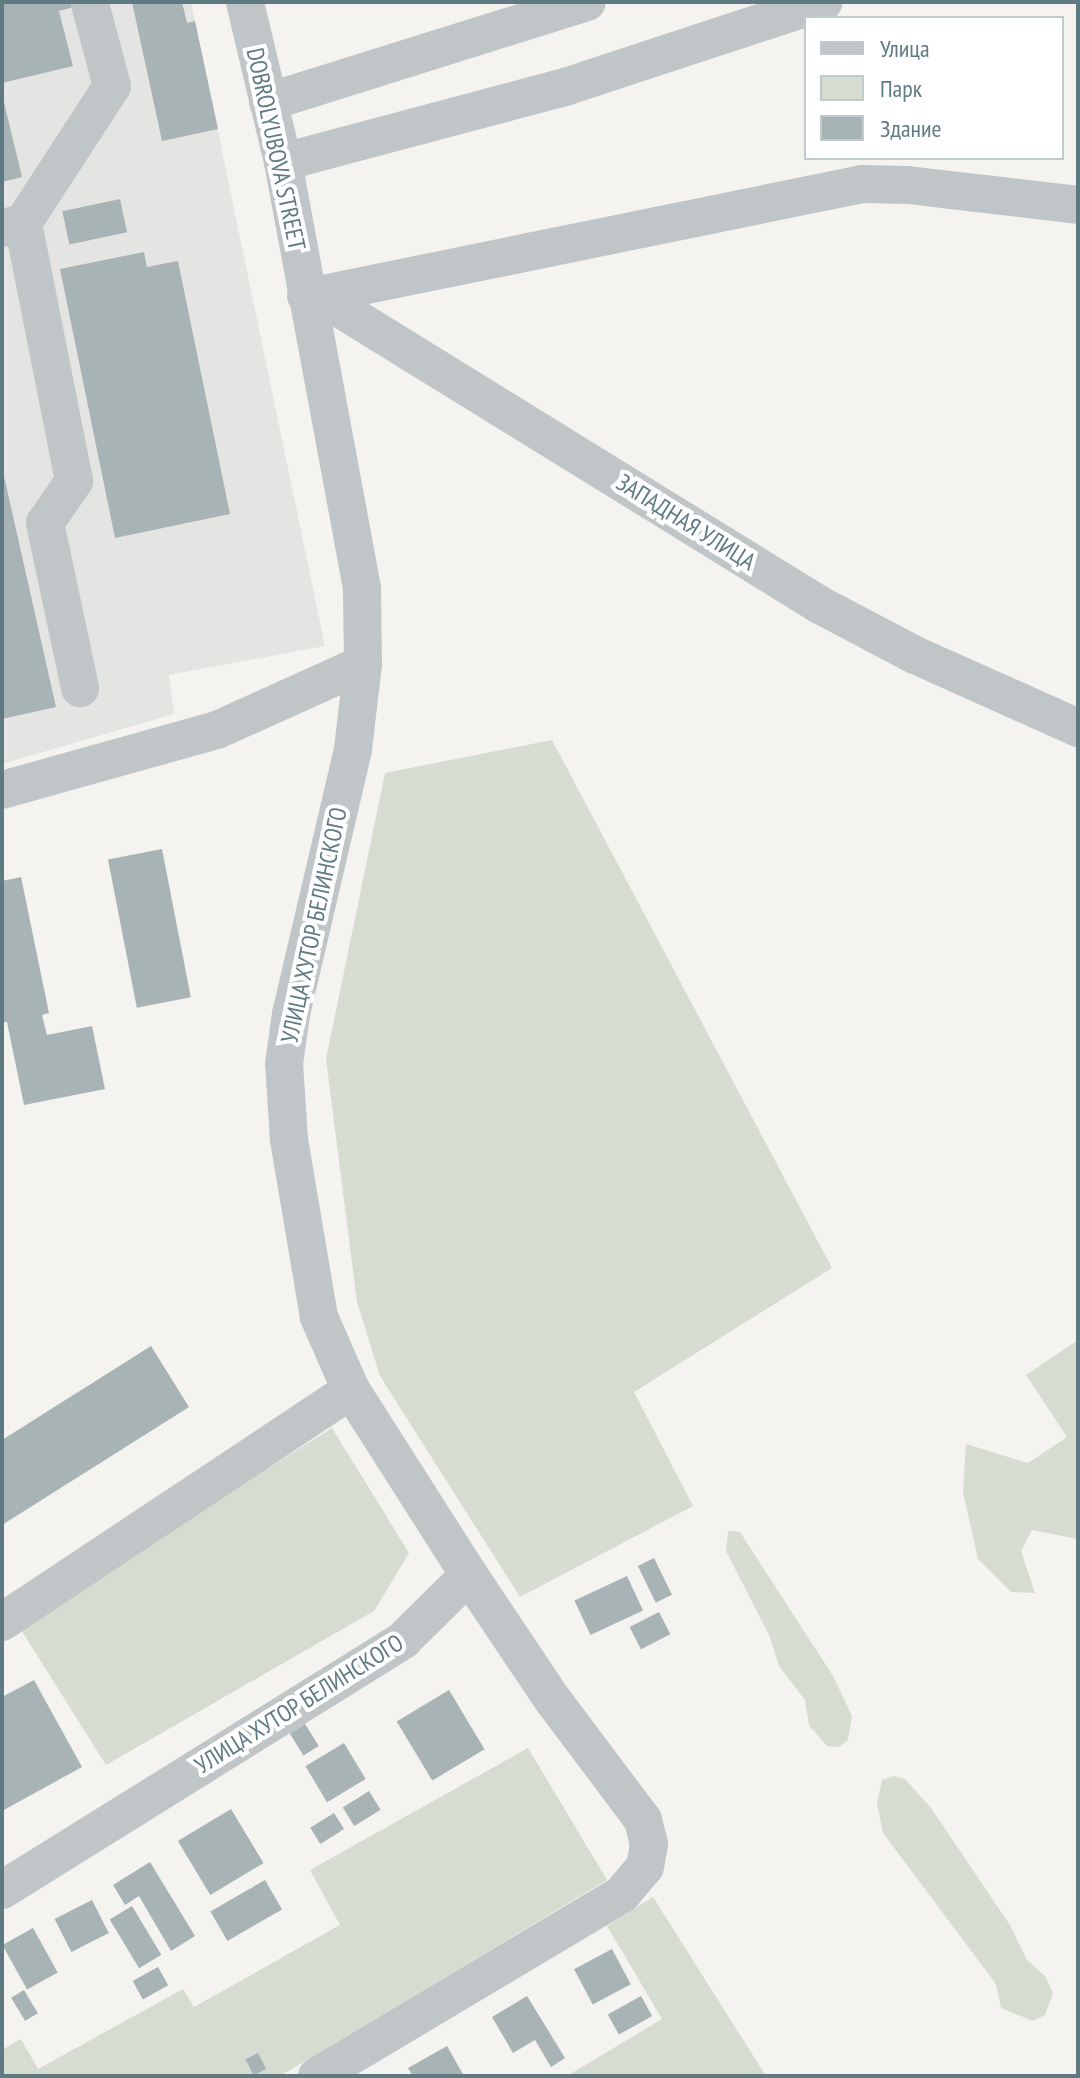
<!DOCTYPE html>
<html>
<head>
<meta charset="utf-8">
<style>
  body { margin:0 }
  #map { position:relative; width:1080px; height:2078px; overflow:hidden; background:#f4f3ef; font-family:"PT Sans Narrow",sans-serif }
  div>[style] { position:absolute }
  .built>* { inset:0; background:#e4e5e3 }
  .green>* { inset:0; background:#d6dcd0 }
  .building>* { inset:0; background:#a7b3b5; transform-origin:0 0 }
  .minor>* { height:38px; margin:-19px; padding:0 19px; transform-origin:19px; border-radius:19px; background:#c0c6c8 }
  span { translate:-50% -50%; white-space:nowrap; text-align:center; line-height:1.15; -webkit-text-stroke:8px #fff; paint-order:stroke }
  .street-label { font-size:24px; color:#607a83 }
  .frame { position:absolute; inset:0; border:4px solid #607a83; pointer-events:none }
  .legend { position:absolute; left:804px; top:16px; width:260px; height:144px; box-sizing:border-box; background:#fff; border:2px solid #bfcacd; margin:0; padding:10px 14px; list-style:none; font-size:24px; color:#607a83 }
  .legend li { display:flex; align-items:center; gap:16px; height:40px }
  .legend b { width:40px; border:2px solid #bfcacd }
</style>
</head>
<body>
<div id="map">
  <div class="built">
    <i style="clip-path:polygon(2px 2px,191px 2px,325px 646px,169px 675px,174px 714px,2px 764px)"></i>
  </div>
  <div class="green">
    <i style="clip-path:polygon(552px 740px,832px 1268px,634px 1392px,693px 1506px,520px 1597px,380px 1376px,357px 1302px,326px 1059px,385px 773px)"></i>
    <i style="clip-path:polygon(1078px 1340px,1078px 1539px,1032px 1530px,1021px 1551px,1035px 1593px,1011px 1592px,978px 1559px,963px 1492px,966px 1444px,1028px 1463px,1067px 1437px,1026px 1375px)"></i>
    <i style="clip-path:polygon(332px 1428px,409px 1553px,374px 1611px,106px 1765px,18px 1625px)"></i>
    <i style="clip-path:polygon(728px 1531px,740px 1532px,833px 1676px,852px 1716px,848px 1740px,839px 1747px,827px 1746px,809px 1725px,805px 1700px,779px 1666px,770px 1637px,726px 1551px)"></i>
    <i style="clip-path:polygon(528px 1748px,607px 1880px,280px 2076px,2px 2076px,2px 2050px,21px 2039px,38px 2069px,183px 1989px,194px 2007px,340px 1925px,310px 1870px)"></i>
    <i style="clip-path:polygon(894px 1776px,905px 1779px,931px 1808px,1010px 1925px,1027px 1960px,1045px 1976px,1053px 1993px,1045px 2015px,1033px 2021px,1001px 2008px,996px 1984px,883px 1833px,877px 1803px,882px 1780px)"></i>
    <i style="clip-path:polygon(653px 1897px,766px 2076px,567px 2076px,662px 2019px,607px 1926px)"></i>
  </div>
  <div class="building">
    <i style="clip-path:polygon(2px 2px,92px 2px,59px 11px,73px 66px,2px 83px)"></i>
    <i style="clip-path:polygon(132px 2px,182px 2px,187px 23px,195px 21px,218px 129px,162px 141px)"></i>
    <i style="clip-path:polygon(3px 98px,22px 177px,2px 182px,2px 99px)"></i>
    <i style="left:120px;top:199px;width:34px;height:59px;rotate:78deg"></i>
    <i style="clip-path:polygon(144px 252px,147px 267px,178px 261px,230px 514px,115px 538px,60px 269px)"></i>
    <i style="clip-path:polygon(2px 467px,56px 707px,2px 719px)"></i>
    <i style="left:162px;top:849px;width:151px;height:55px;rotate:79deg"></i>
    <i style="clip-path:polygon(21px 877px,49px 1013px,42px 1015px,47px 1035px,92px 1026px,105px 1089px,24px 1105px,7px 1022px,2px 1022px,2px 881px)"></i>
    <i style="clip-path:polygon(151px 1346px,189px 1407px,2px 1525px,2px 1440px)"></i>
    <i style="left:654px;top:1558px;width:41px;height:18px;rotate:64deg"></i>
    <i style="left:627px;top:1576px;width:38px;height:58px;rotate:65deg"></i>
    <i style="left:659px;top:1612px;width:25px;height:33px;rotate:63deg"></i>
    <i style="clip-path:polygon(34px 1680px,82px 1767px,2px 1811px,2px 1697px)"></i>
    <i style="left:449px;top:1690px;width:69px;height:61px;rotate:59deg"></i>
    <i style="left:305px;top:1724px;width:26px;height:18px;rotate:58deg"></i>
    <i style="left:344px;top:1743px;width:42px;height:45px;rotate:59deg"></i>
    <i style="left:369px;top:1791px;width:22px;height:31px;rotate:58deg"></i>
    <i style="left:231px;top:1809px;width:63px;height:62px;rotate:59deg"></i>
    <i style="left:334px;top:1813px;width:19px;height:28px;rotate:58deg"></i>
    <i style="clip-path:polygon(150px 1862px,195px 1936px,171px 1951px,139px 1896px,125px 1905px,113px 1885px)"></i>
    <i style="left:265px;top:1880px;width:34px;height:63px;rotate:60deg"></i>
    <i style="left:92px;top:1900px;width:37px;height:42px;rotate:63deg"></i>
    <i style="left:132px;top:1906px;width:57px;height:26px;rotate:59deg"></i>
    <i style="left:33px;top:1928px;width:51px;height:35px;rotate:61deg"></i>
    <i style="left:612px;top:1949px;width:40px;height:43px;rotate:62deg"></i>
    <i style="left:158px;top:1967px;width:21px;height:29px;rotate:61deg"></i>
    <i style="left:24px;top:1990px;width:27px;height:15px;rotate:59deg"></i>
    <i style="clip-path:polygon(527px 1996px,565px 2058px,551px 2067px,535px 2040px,513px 2053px,492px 2017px)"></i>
    <i style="left:641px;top:1996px;width:23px;height:38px;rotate:61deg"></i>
    <i style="clip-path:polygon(447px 2046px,464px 2076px,413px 2076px,408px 2068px)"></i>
    <i style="left:258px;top:2053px;width:18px;height:14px;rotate:63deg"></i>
  </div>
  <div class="minor">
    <i style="left:268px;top:102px;width:334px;rotate:-17.4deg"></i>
    <i style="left:283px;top:162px;width:295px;rotate:-14.9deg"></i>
    <i style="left:568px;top:86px;width:269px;rotate:-18.2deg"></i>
    <i style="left:23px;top:223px;width:263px;rotate:78.8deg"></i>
    <i style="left:74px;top:481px;width:51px;rotate:124.6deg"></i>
    <i style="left:45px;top:523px;width:169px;rotate:78deg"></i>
    <i style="left:2px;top:228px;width:22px;rotate:-13deg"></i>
    <i style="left:23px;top:223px;width:163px;rotate:-57deg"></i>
    <i style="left:112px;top:86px;width:85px;rotate:-105deg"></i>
    <i style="left:318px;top:295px;width:555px;rotate:-11.53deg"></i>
    <i style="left:862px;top:184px;width:46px;rotate:1.2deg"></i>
    <i style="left:908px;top:185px;width:171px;rotate:6.7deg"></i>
    <i style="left:306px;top:296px;width:12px;rotate:-5deg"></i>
    <i style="left:318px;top:295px;width:590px;rotate:31.7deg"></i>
    <i style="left:820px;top:605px;width:107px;rotate:27.8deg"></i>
    <i style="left:915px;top:655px;width:179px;rotate:24.1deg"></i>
    <i style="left:2px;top:790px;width:223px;rotate:-15.6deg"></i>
    <i style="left:217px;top:730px;width:160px;rotate:-24.3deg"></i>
    <i style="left:2px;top:1622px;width:419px;rotate:-33.6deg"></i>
    <i style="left:2px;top:1890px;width:473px;rotate:-31.9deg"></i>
    <i style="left:403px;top:1640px;width:93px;rotate:-44.6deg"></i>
    <i style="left:469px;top:1575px;width:219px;rotate:-122.5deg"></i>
    <i style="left:351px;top:1390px;width:80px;rotate:-113.7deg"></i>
    <i style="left:319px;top:1317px;width:181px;rotate:-99.6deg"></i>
    <i style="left:289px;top:1139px;width:75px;rotate:-93.8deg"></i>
    <i style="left:284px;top:1064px;width:50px;rotate:-82deg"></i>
    <i style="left:291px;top:1014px;width:272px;rotate:-76.8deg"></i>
    <i style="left:353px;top:749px;width:86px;rotate:-83.3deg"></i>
    <i style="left:363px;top:664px;width:76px;rotate:-90.8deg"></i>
    <i style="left:362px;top:588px;width:433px;rotate:-100.5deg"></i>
    <i style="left:283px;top:162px;width:164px;rotate:-103.4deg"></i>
    <i style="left:317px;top:2076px;width:355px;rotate:-30.8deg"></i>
    <i style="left:622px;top:1894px;width:35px;rotate:-50deg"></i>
    <i style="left:645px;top:1867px;width:23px;rotate:-80deg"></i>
    <i style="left:649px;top:1844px;width:25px;rotate:-104deg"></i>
    <i style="left:643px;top:1820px;width:151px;rotate:-126.9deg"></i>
    <i style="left:552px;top:1699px;width:149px;rotate:-123.8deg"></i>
  </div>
  <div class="street-label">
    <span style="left:276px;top:149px;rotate:78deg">DOBROLYUBOVA STREET</span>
    <span style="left:686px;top:522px;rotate:32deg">ЗАПАДНАЯ УЛИЦА</span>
    <span style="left:314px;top:925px;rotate:-78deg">УЛИЦА ХУТОР БЕЛИНСКОГО</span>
    <span style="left:299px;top:1704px;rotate:-32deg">УЛИЦА ХУТОР БЕЛИНСКОГО</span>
  </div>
  <div class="frame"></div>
  <ul class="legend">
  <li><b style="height:10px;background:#c0c6c8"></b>Улица</li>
  <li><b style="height:22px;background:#d6dcd0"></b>Парк</li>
  <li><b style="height:22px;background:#a7b3b5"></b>Здание</li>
  </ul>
</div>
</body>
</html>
